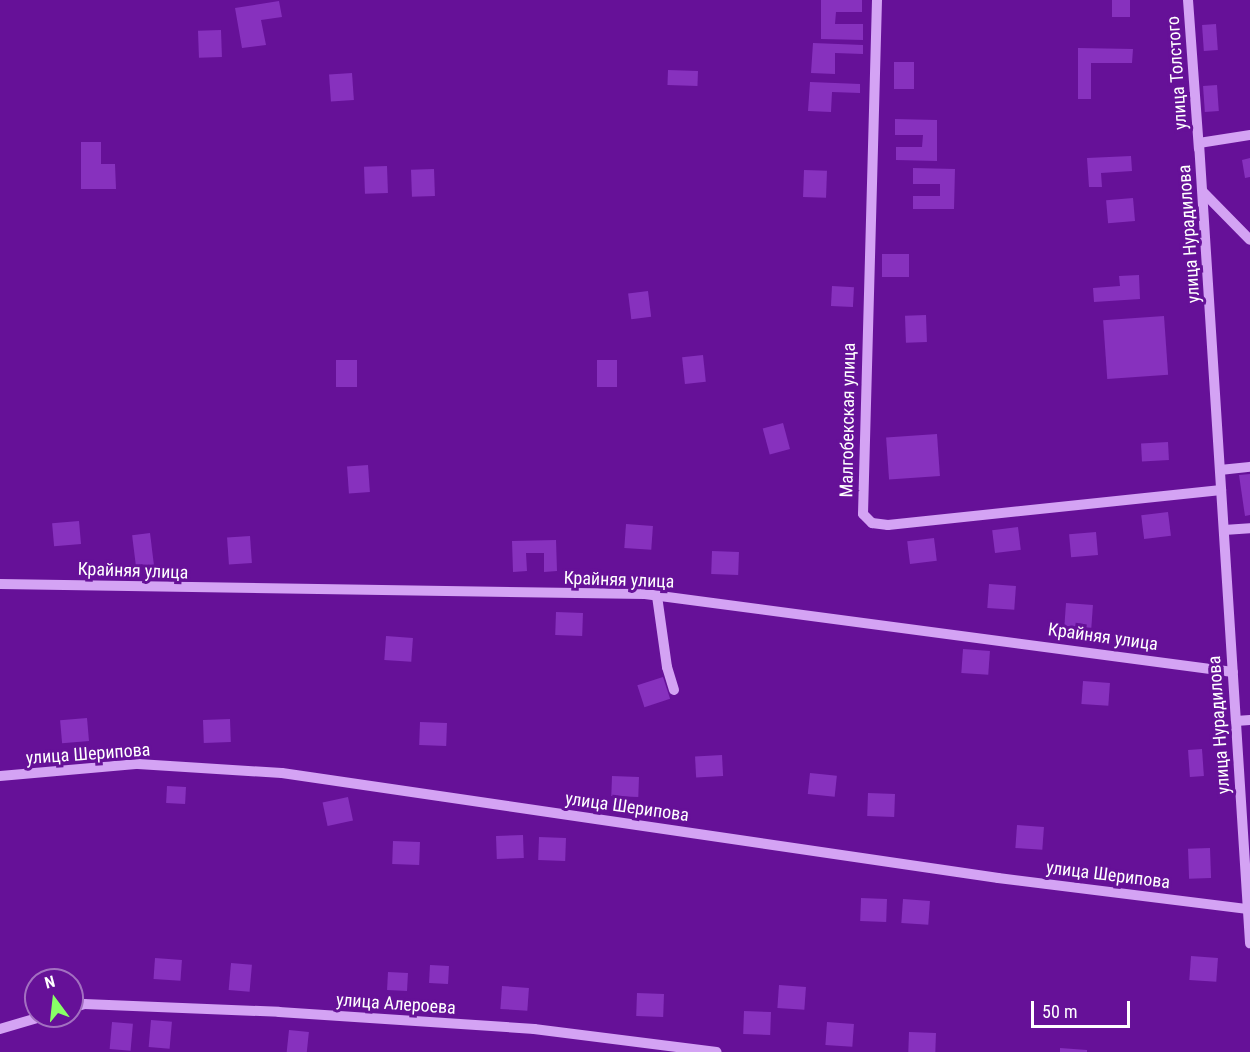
<!DOCTYPE html>
<html>
<head>
<meta charset="utf-8">
<style>
  body { margin:0 }
  #map { position:relative; width:1250px; height:1052px; overflow:hidden; background:#661198; font-family:"Roboto Condensed",sans-serif }
  div>[style] { position:absolute }
  .building>* { inset:0; background:#8731be; transform-origin:0 0 }
  .minor>* { height:10px; margin:-5px; padding:0 5px; transform-origin:5px; border-radius:5px; background:#d4a3f4 }
  span { translate:-50% -50%; white-space:nowrap; text-align:center; line-height:1.15; -webkit-text-stroke:6px #661198; paint-order:stroke }
  .street-label { font-size:18px; color:#fff }
  .north { position:absolute; left:24px; top:968px; width:60px; height:60px; box-sizing:border-box; background:#661198; border:2px solid #a370c1; border-radius:50%; rotate:345deg; font-size:16px; font-weight:700; line-height:24px; text-align:center; color:#fff }
  .north::after { content:''; display:block; margin:auto; width:21px; height:27px; background:#8f6; clip-path:polygon(50% 0,100% 100%,50% 72%,0 100%) }
  .scale { position:absolute; left:1031px; top:1001px; width:99px; height:27px; box-sizing:border-box; border:3px solid #fff; border-top:0; padding-left:8px; font-size:18px; line-height:21px; white-space:nowrap; color:#fff; -webkit-text-stroke:4px #661198; paint-order:stroke }
</style>
</head>
<body>
<div id="map">
  <div class="building">
    <i style="clip-path:polygon(821px 0,862px 0,862px 12px,836px 12px,835px 24px,863px 24px,863px 40px,821px 39px)"></i>
    <i style="left:1112px;top:0;width:18px;height:17px"></i>
    <i style="clip-path:polygon(279px 1px,282px 17px,261px 20px,266px 45px,242px 48px,235px 8px)"></i>
    <i style="left:1216px;top:24px;width:26px;height:14px;rotate:86deg"></i>
    <i style="left:221px;top:30px;width:27px;height:23px;rotate:88deg"></i>
    <i style="clip-path:polygon(813px 43px,863px 45px,863px 54px,835px 53px,835px 74px,811px 73px)"></i>
    <i style="clip-path:polygon(1078px 48px,1133px 49px,1132px 63px,1091px 63px,1091px 99px,1078px 99px)"></i>
    <i style="left:894px;top:62px;width:20px;height:27px"></i>
    <i style="left:668px;top:70px;width:30px;height:15px;rotate:2deg"></i>
    <i style="left:352px;top:73px;width:27px;height:23px;rotate:86deg"></i>
    <i style="clip-path:polygon(810px 82px,860px 84px,860px 93px,832px 92px,831px 112px,808px 111px)"></i>
    <i style="left:1217px;top:85px;width:26px;height:14px;rotate:86deg"></i>
    <i style="clip-path:polygon(895px 119px,937px 120px,937px 161px,896px 160px,896px 147px,922px 147px,923px 135px,895px 135px)"></i>
    <i style="clip-path:polygon(81px 142px,101px 142px,101px 164px,115px 164px,116px 189px,81px 189px)"></i>
    <i style="clip-path:polygon(1131px 156px,1132px 171px,1101px 173px,1102px 187px,1089px 187px,1087px 158px)"></i>
    <i style="clip-path:polygon(1250px 158px,1250px 177px,1245px 178px,1242px 160px)"></i>
    <i style="left:387px;top:166px;width:27px;height:23px;rotate:88deg"></i>
    <i style="clip-path:polygon(913px 168px,955px 169px,954px 209px,913px 209px,913px 196px,940px 196px,940px 184px,913px 184px)"></i>
    <i style="left:434px;top:169px;width:27px;height:23px;rotate:88deg"></i>
    <i style="left:804px;top:170px;width:23px;height:27px;rotate:2deg"></i>
    <i style="left:1133px;top:198px;width:23px;height:27px;rotate:85deg"></i>
    <i style="left:909px;top:254px;width:23px;height:27px;rotate:90deg"></i>
    <i style="clip-path:polygon(1139px 275px,1140px 299px,1094px 302px,1093px 288px,1120px 286px,1119px 276px)"></i>
    <i style="left:832px;top:286px;width:22px;height:20px;rotate:3deg"></i>
    <i style="left:648px;top:291px;width:26px;height:20px;rotate:83deg"></i>
    <i style="left:926px;top:315px;width:27px;height:21px;rotate:88deg"></i>
    <i style="left:1164px;top:316px;width:59px;height:61px;rotate:86deg"></i>
    <i style="left:703px;top:355px;width:27px;height:21px;rotate:84deg"></i>
    <i style="left:336px;top:360px;width:21px;height:27px"></i>
    <i style="left:597px;top:360px;width:20px;height:27px"></i>
    <i style="left:783px;top:423px;width:27px;height:21px;rotate:75deg"></i>
    <i style="left:937px;top:434px;width:42px;height:51px;rotate:86deg"></i>
    <i style="left:1168px;top:442px;width:18px;height:27px;rotate:87deg"></i>
    <i style="left:368px;top:465px;width:27px;height:21px;rotate:86deg"></i>
    <i style="clip-path:polygon(1250px 474px,1250px 515px,1245px 516px,1239px 475px)"></i>
    <i style="left:1168px;top:512px;width:24px;height:27px;rotate:83deg"></i>
    <i style="left:79px;top:521px;width:23px;height:27px;rotate:85deg"></i>
    <i style="left:626px;top:524px;width:27px;height:24px;rotate:4deg"></i>
    <i style="left:1018px;top:527px;width:23px;height:26px;rotate:83deg"></i>
    <i style="left:1096px;top:532px;width:23px;height:27px;rotate:85deg"></i>
    <i style="left:150px;top:533px;width:32px;height:18px;rotate:83deg"></i>
    <i style="left:250px;top:536px;width:27px;height:23px;rotate:86deg"></i>
    <i style="left:934px;top:538px;width:23px;height:27px;rotate:83deg"></i>
    <i style="clip-path:polygon(556px 540px,557px 571px,544px 572px,544px 553px,526px 553px,527px 571px,513px 572px,512px 541px)"></i>
    <i style="left:712px;top:551px;width:27px;height:23px;rotate:2deg"></i>
    <i style="left:989px;top:584px;width:27px;height:24px;rotate:4deg"></i>
    <i style="left:1066px;top:603px;width:27px;height:23px;rotate:4deg"></i>
    <i style="left:556px;top:612px;width:27px;height:23px;rotate:2deg"></i>
    <i style="left:386px;top:636px;width:27px;height:24px;rotate:4deg"></i>
    <i style="left:963px;top:649px;width:27px;height:24px;rotate:4deg"></i>
    <i style="left:663px;top:677px;width:23px;height:27px;rotate:72deg"></i>
    <i style="left:1083px;top:681px;width:27px;height:23px;rotate:4deg"></i>
    <i style="left:87px;top:718px;width:23px;height:27px;rotate:85deg"></i>
    <i style="left:230px;top:719px;width:23px;height:27px;rotate:88deg"></i>
    <i style="left:420px;top:722px;width:27px;height:23px;rotate:2deg"></i>
    <i style="left:1202px;top:749px;width:27px;height:14px;rotate:86deg"></i>
    <i style="left:722px;top:755px;width:21px;height:27px;rotate:87deg"></i>
    <i style="left:810px;top:773px;width:27px;height:21px;rotate:6deg"></i>
    <i style="left:612px;top:776px;width:27px;height:20px;rotate:2deg"></i>
    <i style="left:167px;top:786px;width:19px;height:17px;rotate:3deg"></i>
    <i style="left:868px;top:793px;width:27px;height:23px;rotate:2deg"></i>
    <i style="left:348px;top:797px;width:24px;height:26px;rotate:78deg"></i>
    <i style="left:1017px;top:825px;width:27px;height:23px;rotate:4deg"></i>
    <i style="left:523px;top:835px;width:23px;height:27px;rotate:88deg"></i>
    <i style="left:539px;top:837px;width:27px;height:23px;rotate:2deg"></i>
    <i style="left:393px;top:841px;width:27px;height:23px;rotate:2deg"></i>
    <i style="left:1210px;top:848px;width:30px;height:22px;rotate:88deg"></i>
    <i style="left:861px;top:898px;width:26px;height:23px;rotate:2deg"></i>
    <i style="left:903px;top:899px;width:27px;height:24px;rotate:4deg"></i>
    <i style="left:1191px;top:956px;width:27px;height:24px;rotate:4deg"></i>
    <i style="left:155px;top:958px;width:27px;height:21px;rotate:4deg"></i>
    <i style="left:231px;top:963px;width:21px;height:27px;rotate:5deg"></i>
    <i style="left:430px;top:965px;width:19px;height:18px;rotate:3deg"></i>
    <i style="left:388px;top:972px;width:20px;height:18px;rotate:3deg"></i>
    <i style="left:779px;top:985px;width:27px;height:23px;rotate:4deg"></i>
    <i style="left:502px;top:986px;width:27px;height:23px;rotate:4deg"></i>
    <i style="left:637px;top:993px;width:27px;height:23px;rotate:2deg"></i>
    <i style="left:744px;top:1011px;width:27px;height:23px;rotate:2deg"></i>
    <i style="left:151px;top:1020px;width:21px;height:27px;rotate:5deg"></i>
    <i style="left:112px;top:1022px;width:21px;height:27px;rotate:5deg"></i>
    <i style="left:827px;top:1022px;width:27px;height:23px;rotate:4deg"></i>
    <i style="left:289px;top:1030px;width:20px;height:22px;rotate:6deg"></i>
    <i style="left:909px;top:1032px;width:27px;height:20px;rotate:2deg"></i>
    <i style="clip-path:polygon(1060px 1048px,1087px 1050px,1087px 1052px,1060px 1052px)"></i>
  </div>
  <div class="minor">
    <i style="left:877px;top:0;width:514px;rotate:91.56deg"></i>
    <i style="left:863px;top:514px;width:13px;rotate:45deg"></i>
    <i style="left:872px;top:523px;width:16px;rotate:7deg"></i>
    <i style="left:888px;top:525px;width:335px;rotate:-6deg"></i>
    <i style="left:1188px;top:0;width:149px;rotate:85.8deg"></i>
    <i style="left:1199px;top:143px;width:802px;rotate:86.35deg"></i>
    <i style="left:1199px;top:143px;width:52px;rotate:-8.9deg"></i>
    <i style="left:1203px;top:192px;width:67px;rotate:45.6deg"></i>
    <i style="left:1220px;top:470px;width:30px;rotate:-6deg"></i>
    <i style="left:1224px;top:530px;width:26px;rotate:-4deg"></i>
    <i style="left:0;top:584px;width:645px;rotate:0.89deg"></i>
    <i style="left:645px;top:594px;width:593px;rotate:7.56deg"></i>
    <i style="left:657px;top:596px;width:72px;rotate:82deg"></i>
    <i style="left:667px;top:667px;width:24px;rotate:73deg"></i>
    <i style="left:1236px;top:721px;width:14px;rotate:-4deg"></i>
    <i style="left:0;top:776px;width:139px;rotate:-5deg"></i>
    <i style="left:138px;top:764px;width:144px;rotate:3.6deg"></i>
    <i style="left:282px;top:773px;width:724px;rotate:8.34deg"></i>
    <i style="left:998px;top:878px;width:252px;rotate:7.1deg"></i>
    <i style="left:72px;top:1008px;width:13px;rotate:-18deg"></i>
    <i style="left:84px;top:1004px;width:195px;rotate:2.3deg"></i>
    <i style="left:279px;top:1012px;width:256px;rotate:3.8deg"></i>
    <i style="left:534px;top:1029px;width:184px;rotate:7.2deg"></i>
    <i style="left:0;top:1029px;width:46px;rotate:-16.5deg"></i>
  </div>
  <div class="street-label">
    <span style="left:1177px;top:73px;rotate:-94deg">улица Толстого</span>
    <span style="left:1189px;top:234px;rotate:-94deg">улица Нурадилова</span>
    <span style="left:848px;top:420px;rotate:-89deg">Малгобекская улица</span>
    <span style="left:133px;top:571px;rotate:2deg">Крайняя улица</span>
    <span style="left:619px;top:580px;rotate:2deg">Крайняя улица</span>
    <span style="left:1103px;top:637px;rotate:8deg">Крайняя улица</span>
    <span style="left:1219px;top:725px;rotate:-94deg">улица Нурадилова</span>
    <span style="left:88px;top:754px;rotate:-4deg">улица Шерипова</span>
    <span style="left:627px;top:807px;rotate:8deg">улица Шерипова</span>
    <span style="left:1108px;top:875px;rotate:7deg">улица Шерипова</span>
    <span style="left:396px;top:1004px;rotate:4deg">улица Алероева</span>
  </div>
  <div class="north">N</div>
  <div class="scale">50 m</div>
</div>
</body>
</html>
